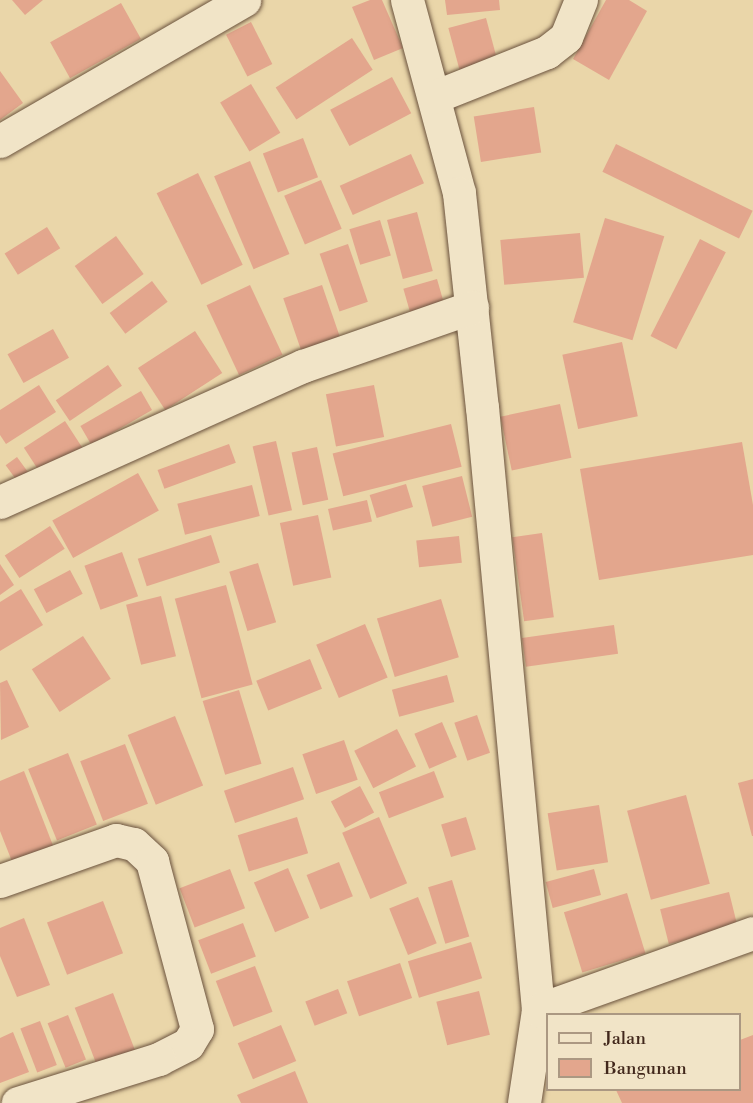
<!DOCTYPE html>
<html>
<head>
<meta charset="utf-8">
<style>
  body { margin:0 }
  #map { position:relative; width:753px; height:1103px; overflow:hidden; background:#ead6a9; font-family:"Libre Bodoni",serif }
  div>[style] { position:absolute }
  .building>* { inset:0; background:#e3a68d; transform-origin:0 0 }
  .roads { filter:drop-shadow(0 0 2px #6b533e) drop-shadow(0 0 2px #6b533e) }
  .street>* { height:33px; margin:-16.5px; padding:0 16.5px; transform-origin:16.5px; border-radius:16.5px; background:#f1e4c7 }
  span { translate:-50% -50%; white-space:nowrap; text-align:center; line-height:1.15; -webkit-text-stroke:4.5px #f1e4c7; paint-order:stroke }
  .legend { position:absolute; left:546px; top:1013px; width:195px; height:78px; box-sizing:border-box; background:#f1e4c7; border:2px solid #ab9882; margin:0; padding:8px 10px; list-style:none; font-size:18px; color:#41271b }
  .legend li { display:flex; align-items:center; gap:12px; height:30px }
  .legend b { width:30px; border:2px solid #ab9882 }
</style>
</head>
<body>
<div id="map">
  <div class="building">
    <i style="clip-path:polygon(12px 0,43px 0,25px 15px)"></i>
    <i style="clip-path:polygon(370px 0,382px 0,403px 48px,374px 60px,352px 7px)"></i>
    <i style="clip-path:polygon(445px 0,499px 0,500px 10px,447px 15px)"></i>
    <i style="clip-path:polygon(606px 0,629px 0,647px 11px,609px 80px,573px 59px)"></i>
    <i style="left:121px;top:3px;width:41px;height:81px;rotate:61deg"></i>
    <i style="left:486px;top:18px;width:51px;height:39px;rotate:75deg"></i>
    <i style="left:251px;top:22px;width:47px;height:28px;rotate:63deg"></i>
    <i style="left:352px;top:38px;width:38px;height:91px;rotate:57deg"></i>
    <i style="clip-path:polygon(0 71px,23px 103px,0 120px)"></i>
    <i style="left:392px;top:77px;width:41px;height:70px;rotate:62deg"></i>
    <i style="left:251px;top:84px;width:57px;height:36px;rotate:59deg"></i>
    <i style="left:534px;top:107px;width:46px;height:61px;rotate:81deg"></i>
    <i style="left:303px;top:138px;width:42px;height:43px;rotate:69deg"></i>
    <i style="left:616px;top:144px;width:152px;height:31px;rotate:26deg"></i>
    <i style="left:411px;top:154px;width:32px;height:78px;rotate:66deg"></i>
    <i style="left:250px;top:161px;width:101px;height:39px;rotate:67deg"></i>
    <i style="left:198px;top:173px;width:102px;height:46px;rotate:64deg"></i>
    <i style="left:321px;top:180px;width:53px;height:40px;rotate:67deg"></i>
    <i style="left:417px;top:212px;width:61px;height:31px;rotate:75deg"></i>
    <i style="left:605px;top:218px;width:62px;height:109px;rotate:17deg"></i>
    <i style="left:380px;top:220px;width:37px;height:32px;rotate:73deg"></i>
    <i style="left:47px;top:227px;width:25px;height:50px;rotate:58deg"></i>
    <i style="left:580px;top:233px;width:45px;height:80px;rotate:85deg"></i>
    <i style="left:116px;top:236px;width:47px;height:51px;rotate:54deg"></i>
    <i style="left:700px;top:239px;width:29px;height:109px;rotate:27deg"></i>
    <i style="left:348px;top:244px;width:61px;height:30px;rotate:71deg"></i>
    <i style="left:437px;top:279px;width:32px;height:35px;rotate:74deg"></i>
    <i style="left:152px;top:281px;width:26px;height:53px;rotate:53deg"></i>
    <i style="left:250px;top:285px;width:77px;height:48px;rotate:65deg"></i>
    <i style="left:322px;top:285px;width:62px;height:41px;rotate:71deg"></i>
    <i style="left:53px;top:329px;width:33px;height:52px;rotate:61deg"></i>
    <i style="left:195px;top:331px;width:50px;height:68px;rotate:57deg"></i>
    <i style="left:622px;top:342px;width:76px;height:61px;rotate:78deg"></i>
    <i style="left:108px;top:365px;width:25px;height:63px;rotate:56deg"></i>
    <i style="clip-path:polygon(39px 385px,56px 412px,6px 444px,0 435px,0 410px)"></i>
    <i style="left:374px;top:385px;width:53px;height:49px;rotate:79deg"></i>
    <i style="left:141px;top:391px;width:22px;height:70px;rotate:60deg"></i>
    <i style="left:560px;top:404px;width:55px;height:61px;rotate:78deg"></i>
    <i style="left:65px;top:421px;width:37px;height:49px;rotate:57deg"></i>
    <i style="left:451px;top:424px;width:44px;height:122px;rotate:76deg"></i>
    <i style="left:276px;top:441px;width:71px;height:24px;rotate:77deg"></i>
    <i style="clip-path:polygon(742px 442px,753px 505px,753px 555px,599px 580px,580px 469px)"></i>
    <i style="left:229px;top:444px;width:20px;height:76px;rotate:70deg"></i>
    <i style="left:317px;top:447px;width:54px;height:26px;rotate:78deg"></i>
    <i style="left:17px;top:457px;width:27px;height:14px;rotate:54deg"></i>
    <i style="left:138px;top:473px;width:43px;height:98px;rotate:61deg"></i>
    <i style="left:462px;top:476px;width:42px;height:41px;rotate:76deg"></i>
    <i style="left:406px;top:484px;width:24px;height:38px;rotate:73deg"></i>
    <i style="left:252px;top:485px;width:32px;height:77px;rotate:76deg"></i>
    <i style="left:367px;top:500px;width:22px;height:40px;rotate:77deg"></i>
    <i style="left:318px;top:515px;width:64px;height:39px;rotate:78deg"></i>
    <i style="left:50px;top:526px;width:27px;height:54px;rotate:57deg"></i>
    <i style="left:542px;top:533px;width:85px;height:30px;rotate:82deg"></i>
    <i style="left:211px;top:535px;width:29px;height:77px;rotate:72deg"></i>
    <i style="left:459px;top:536px;width:27px;height:43px;rotate:84deg"></i>
    <i style="left:122px;top:552px;width:47px;height:40px;rotate:70deg"></i>
    <i style="left:258px;top:563px;width:62px;height:30px;rotate:73deg"></i>
    <i style="clip-path:polygon(0 564px,14px 585px,0 595px)"></i>
    <i style="left:70px;top:570px;width:27px;height:41px;rotate:62deg"></i>
    <i style="left:226px;top:585px;width:103px;height:53px;rotate:75deg"></i>
    <i style="clip-path:polygon(21px 589px,43px 625px,0 651px,0 602px)"></i>
    <i style="left:161px;top:596px;width:62px;height:36px;rotate:76deg"></i>
    <i style="left:441px;top:599px;width:61px;height:67px;rotate:73deg"></i>
    <i style="left:365px;top:624px;width:58px;height:53px;rotate:67deg"></i>
    <i style="left:614px;top:625px;width:29px;height:93px;rotate:82deg"></i>
    <i style="left:83px;top:636px;width:51px;height:61px;rotate:57deg"></i>
    <i style="left:310px;top:659px;width:32px;height:58px;rotate:68deg"></i>
    <i style="left:447px;top:675px;width:28px;height:57px;rotate:75deg"></i>
    <i style="clip-path:polygon(7px 680px,29px 727px,1px 740px,0 683px)"></i>
    <i style="left:239px;top:690px;width:77px;height:38px;rotate:73deg"></i>
    <i style="left:477px;top:715px;width:40px;height:24px;rotate:71deg"></i>
    <i style="left:175px;top:716px;width:75px;height:51px;rotate:68deg"></i>
    <i style="left:442px;top:722px;width:38px;height:30px;rotate:67deg"></i>
    <i style="left:397px;top:729px;width:42px;height:48px;rotate:63deg"></i>
    <i style="left:344px;top:740px;width:42px;height:44px;rotate:71deg"></i>
    <i style="left:125px;top:744px;width:64px;height:48px;rotate:69deg"></i>
    <i style="left:68px;top:753px;width:77px;height:43px;rotate:68deg"></i>
    <i style="left:293px;top:767px;width:34px;height:73px;rotate:71deg"></i>
    <i style="clip-path:polygon(24px 771px,54px 848px,13px 864px,0 831px,0 781px)"></i>
    <i style="left:434px;top:771px;width:28px;height:59px;rotate:69deg"></i>
    <i style="clip-path:polygon(753px 779px,753px 836px,752px 836px,738px 783px)"></i>
    <i style="left:360px;top:786px;width:30px;height:33px;rotate:62deg"></i>
    <i style="left:686px;top:795px;width:92px;height:61px;rotate:75deg"></i>
    <i style="left:599px;top:805px;width:58px;height:52px;rotate:81deg"></i>
    <i style="left:297px;top:817px;width:38px;height:62px;rotate:73deg"></i>
    <i style="left:379px;top:817px;width:72px;height:40px;rotate:67deg"></i>
    <i style="left:466px;top:817px;width:34px;height:26px;rotate:73deg"></i>
    <i style="left:339px;top:862px;width:37px;height:35px;rotate:68deg"></i>
    <i style="left:288px;top:868px;width:54px;height:37px;rotate:67deg"></i>
    <i style="left:230px;top:869px;width:42px;height:54px;rotate:69deg"></i>
    <i style="left:594px;top:869px;width:27px;height:50px;rotate:75deg"></i>
    <i style="left:452px;top:880px;width:59px;height:25px;rotate:73deg"></i>
    <i style="left:729px;top:892px;width:36px;height:71px;rotate:76deg"></i>
    <i style="left:627px;top:893px;width:63px;height:66px;rotate:73deg"></i>
    <i style="left:418px;top:897px;width:50px;height:31px;rotate:68deg"></i>
    <i style="left:103px;top:901px;width:56px;height:60px;rotate:69deg"></i>
    <i style="clip-path:polygon(24px 918px,50px 985px,17px 997px,0 956px,0 928px)"></i>
    <i style="left:243px;top:923px;width:36px;height:48px;rotate:69deg"></i>
    <i style="left:471px;top:942px;width:38px;height:66px;rotate:73deg"></i>
    <i style="left:400px;top:963px;width:37px;height:56px;rotate:71deg"></i>
    <i style="left:255px;top:966px;width:49px;height:42px;rotate:69deg"></i>
    <i style="left:338px;top:989px;width:26px;height:35px;rotate:69deg"></i>
    <i style="left:479px;top:991px;width:45px;height:44px;rotate:76deg"></i>
    <i style="left:113px;top:993px;width:66px;height:41px;rotate:69deg"></i>
    <i style="left:68px;top:1015px;width:48px;height:22px;rotate:68deg"></i>
    <i style="left:40px;top:1021px;width:47px;height:21px;rotate:69deg"></i>
    <i style="left:281px;top:1025px;width:39px;height:47px;rotate:67deg"></i>
    <i style="clip-path:polygon(13px 1032px,29px 1072px,0 1083px,0 1038px)"></i>
    <i style="clip-path:polygon(753px 1035px,753px 1103px,622px 1103px,616px 1090px,740px 1090px,740px 1040px)"></i>
    <i style="clip-path:polygon(295px 1071px,308px 1103px,241px 1103px,237px 1095px)"></i>
  </div>
  <div class="roads">
    <div class="street">
      <i style="left:407px;top:0;width:200px;rotate:74.9deg"></i>
      <i style="left:459px;top:193px;width:215px;rotate:83.9deg"></i>
      <i style="left:482px;top:407px;width:606px;rotate:84.69deg"></i>
      <i style="left:538px;top:1010px;width:94px;rotate:98.6deg"></i>
      <i style="left:434px;top:97px;width:122px;rotate:-21.7deg"></i>
      <i style="left:547px;top:52px;width:24px;rotate:-38deg"></i>
      <i style="left:566px;top:37px;width:40px;rotate:-68deg"></i>
      <i style="left:0;top:141px;width:282px;rotate:-30deg"></i>
      <i style="left:0;top:502px;width:332px;rotate:-24.2deg"></i>
      <i style="left:303px;top:366px;width:179px;rotate:-19.2deg"></i>
      <i style="left:0;top:881px;width:123px;rotate:-19.5deg"></i>
      <i style="left:116px;top:840px;width:18px;rotate:13deg"></i>
      <i style="left:134px;top:844px;width:25px;rotate:43deg"></i>
      <i style="left:152px;top:861px;width:174px;rotate:75deg"></i>
      <i style="left:197px;top:1029px;width:17px;rotate:121deg"></i>
      <i style="left:188px;top:1044px;width:33px;rotate:153deg"></i>
      <i style="left:159px;top:1059px;width:148px;rotate:162.7deg"></i>
      <i style="left:538px;top:1010px;width:228px;rotate:-19.7deg"></i>
    </div>
  </div>
  <ul class="legend">
  <li><b style="height:8px;background:#f1e4c7"></b>Jalan</li>
  <li><b style="height:16px;background:#e3a68d"></b>Bangunan</li>
  </ul>
</div>
</body>
</html>
